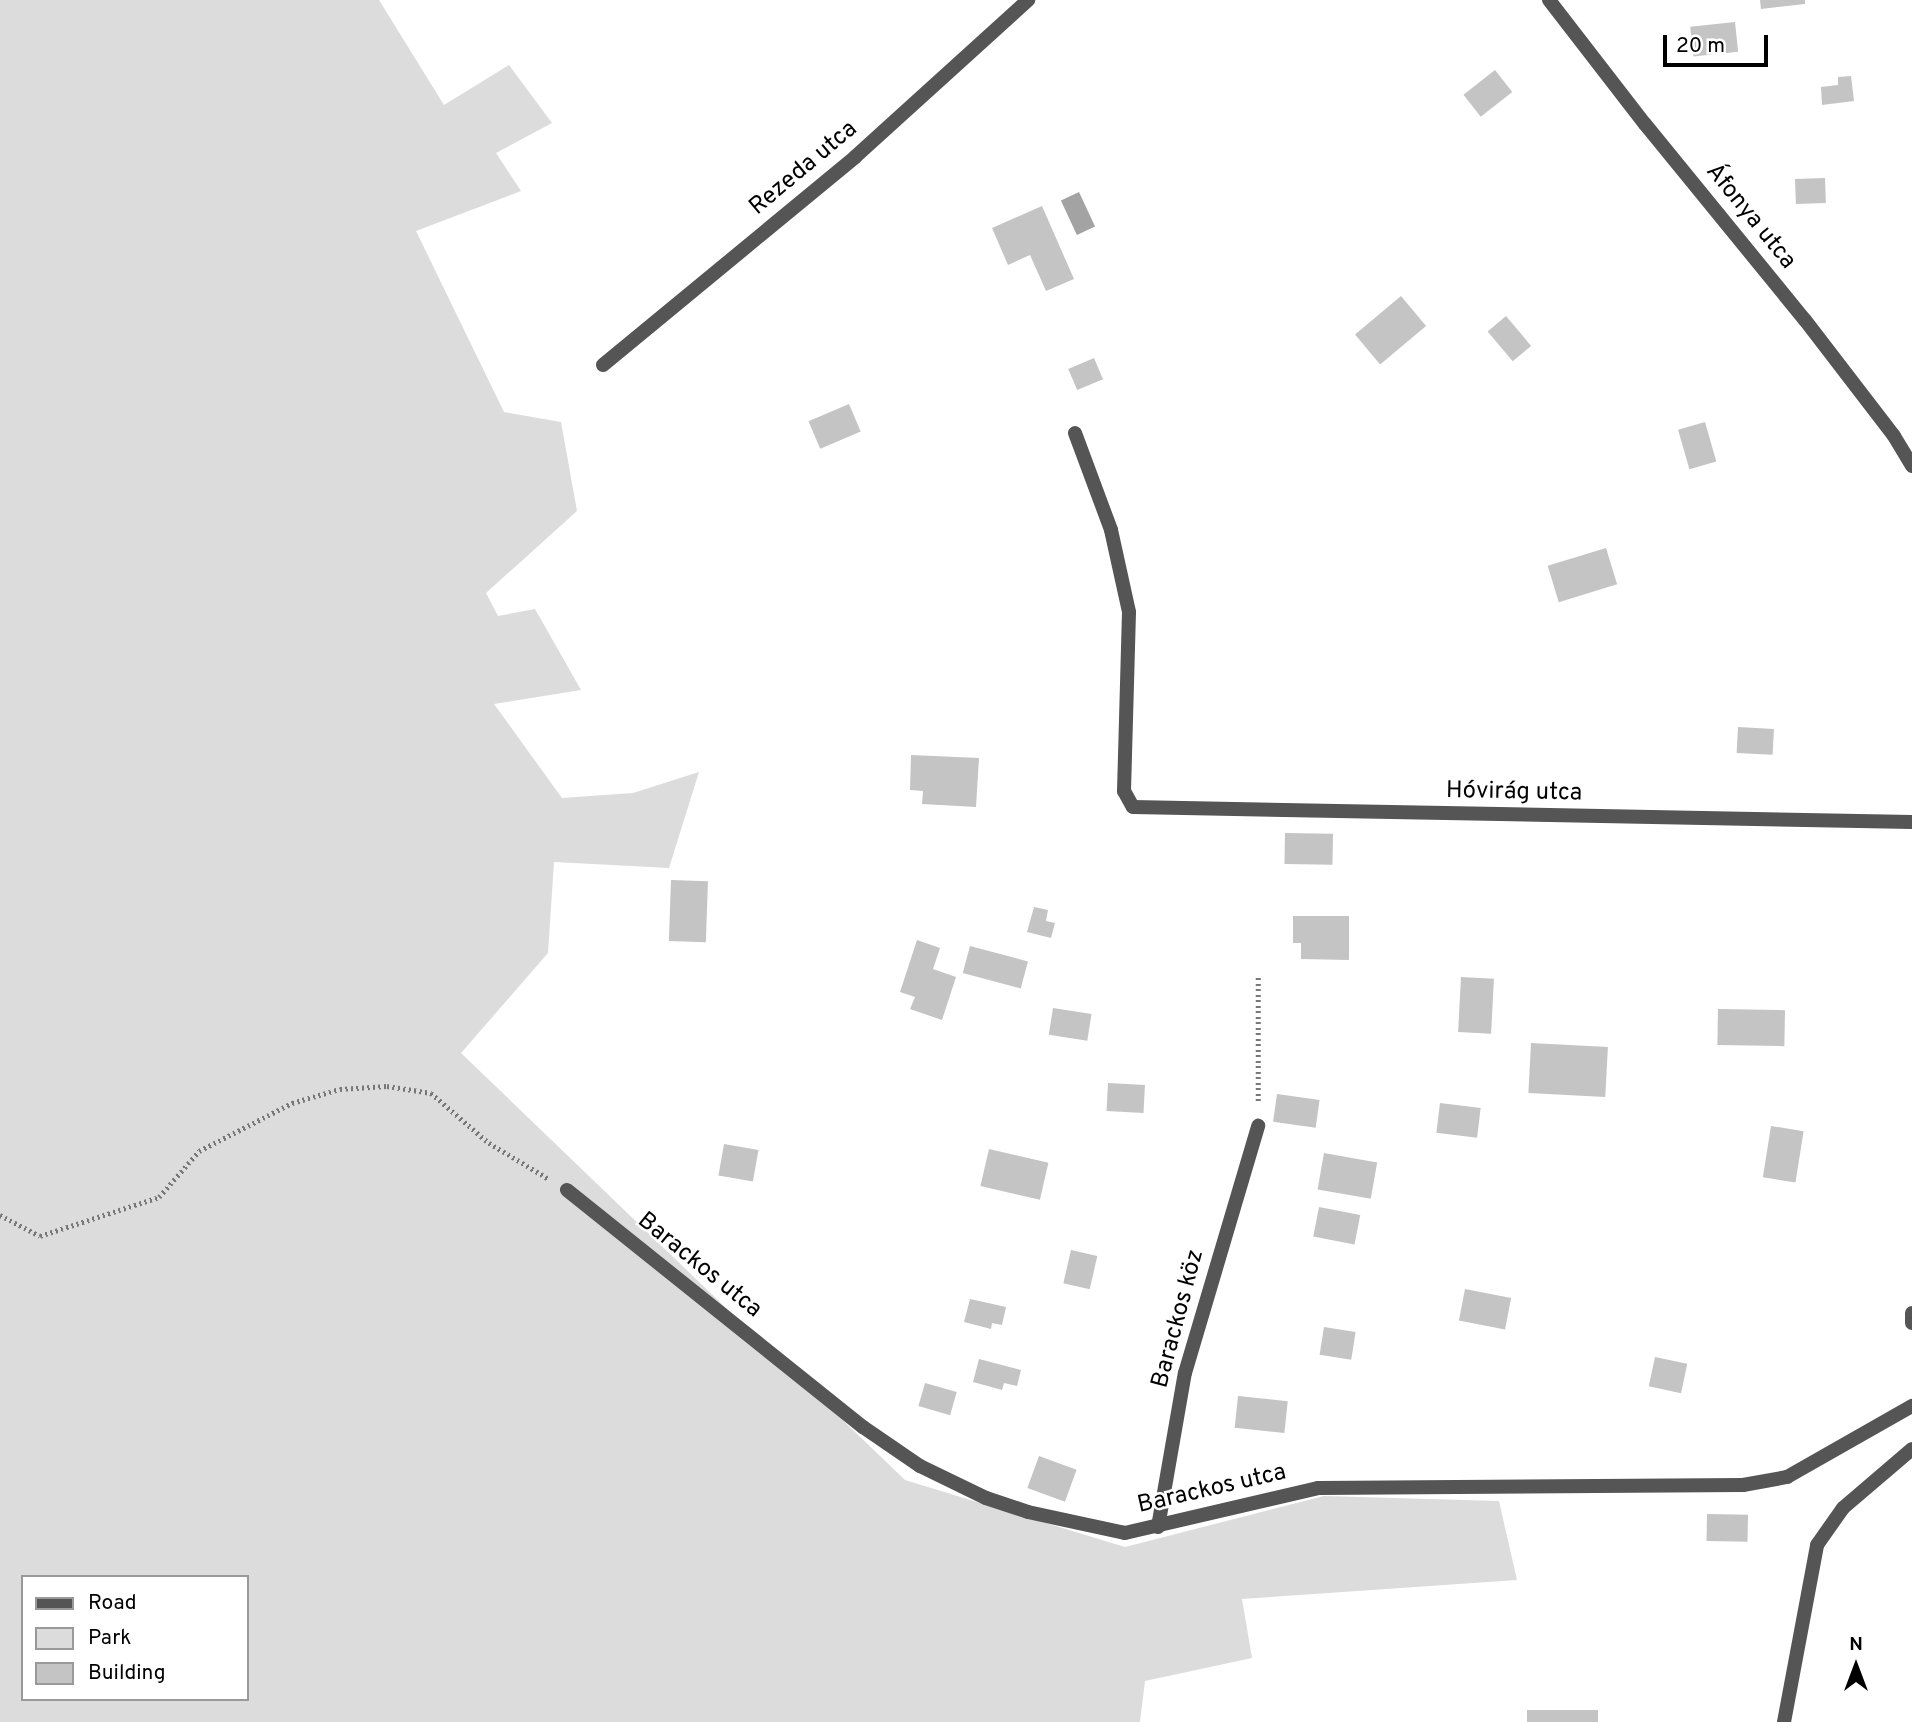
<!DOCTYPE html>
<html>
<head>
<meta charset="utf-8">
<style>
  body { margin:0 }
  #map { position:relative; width:1912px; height:1722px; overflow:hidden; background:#fff; font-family:Overpass,sans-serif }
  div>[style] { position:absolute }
  .green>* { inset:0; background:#dcdcdc }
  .water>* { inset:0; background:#a3a3a3; transform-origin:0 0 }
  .building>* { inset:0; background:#c4c4c4; transform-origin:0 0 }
  .path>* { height:4.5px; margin-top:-2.25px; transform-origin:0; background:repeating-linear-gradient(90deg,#777 0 2px,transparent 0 5.5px) }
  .minor>* { height:14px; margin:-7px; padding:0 7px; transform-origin:7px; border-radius:7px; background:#555 }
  span { translate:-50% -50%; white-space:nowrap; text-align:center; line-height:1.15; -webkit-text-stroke:5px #fff; paint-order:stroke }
  .street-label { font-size:24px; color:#000 }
  .legend { position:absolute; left:21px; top:1575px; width:228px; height:126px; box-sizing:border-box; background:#fff; border:2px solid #999; margin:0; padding:9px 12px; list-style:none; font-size:21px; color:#000 }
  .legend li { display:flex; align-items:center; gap:14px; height:35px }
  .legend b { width:35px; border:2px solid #999 }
  .north { position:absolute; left:1821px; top:1631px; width:70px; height:70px; -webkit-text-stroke:5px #fff; paint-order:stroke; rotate:0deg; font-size:19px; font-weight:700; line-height:28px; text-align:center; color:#000 }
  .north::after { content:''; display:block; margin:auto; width:24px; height:32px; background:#000; clip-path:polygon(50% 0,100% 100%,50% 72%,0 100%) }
  .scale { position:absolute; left:1663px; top:35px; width:105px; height:32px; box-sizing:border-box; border:4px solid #000; border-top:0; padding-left:9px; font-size:21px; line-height:24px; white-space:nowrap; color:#000; -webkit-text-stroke:5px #fff; paint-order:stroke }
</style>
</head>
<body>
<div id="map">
  <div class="green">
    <i style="clip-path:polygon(evenodd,0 0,379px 0,444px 105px,509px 65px,552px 123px,496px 153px,521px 191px,416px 231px,504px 412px,561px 422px,577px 511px,486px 593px,498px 616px,535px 609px,581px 690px,494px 704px,562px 798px,633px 793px,699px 772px,669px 868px,554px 862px,548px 953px,461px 1053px,905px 1480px,1125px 1547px,1324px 1496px,1499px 1501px,1517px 1580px,1242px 1599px,1252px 1658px,1145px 1681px,1140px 1722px,0 1722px,0 0,23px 1577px,247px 1577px,247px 1699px,23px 1699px,23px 1577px)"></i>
  </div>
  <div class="water">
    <i style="left:1079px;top:192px;width:38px;height:20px;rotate:65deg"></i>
  </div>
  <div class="building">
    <i style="clip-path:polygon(1760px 0,1805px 0,1805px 4px,1761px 9px)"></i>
    <i style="left:1735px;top:22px;width:30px;height:45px;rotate:84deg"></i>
    <i style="left:1495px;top:70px;width:28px;height:40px;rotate:52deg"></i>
    <i style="clip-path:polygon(1851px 76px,1854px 101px,1822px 105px,1821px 87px,1838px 85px,1838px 77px)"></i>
    <i style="left:1825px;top:178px;width:25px;height:30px;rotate:88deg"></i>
    <i style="clip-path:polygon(1042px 206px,1074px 279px,1046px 291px,1030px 255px,1008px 265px,992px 228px)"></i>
    <i style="left:1401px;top:296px;width:39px;height:60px;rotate:50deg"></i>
    <i style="left:1506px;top:316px;width:39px;height:24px;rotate:50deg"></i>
    <i style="left:1094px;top:358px;width:23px;height:28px;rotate:67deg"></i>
    <i style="left:849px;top:404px;width:30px;height:44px;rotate:67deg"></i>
    <i style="left:1705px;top:422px;width:41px;height:28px;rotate:74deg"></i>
    <i style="left:1606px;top:548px;width:38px;height:61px;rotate:73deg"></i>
    <i style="left:1738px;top:727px;width:36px;height:26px;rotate:3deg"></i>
    <i style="clip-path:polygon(911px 755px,979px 758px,976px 807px,922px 804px,923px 791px,910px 790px)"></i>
    <i style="left:1285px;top:833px;width:48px;height:31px;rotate:1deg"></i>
    <i style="left:671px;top:880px;width:37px;height:61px;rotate:2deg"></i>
    <i style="clip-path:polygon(1034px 907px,1048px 910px,1046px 921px,1055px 923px,1051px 938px,1027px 932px)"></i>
    <i style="clip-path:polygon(1293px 916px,1349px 916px,1349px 960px,1301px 959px,1301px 943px,1293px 943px)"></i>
    <i style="clip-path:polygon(917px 940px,940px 948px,933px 969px,956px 977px,942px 1020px,910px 1009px,915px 997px,900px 992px)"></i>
    <i style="left:970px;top:946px;width:60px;height:28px;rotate:15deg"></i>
    <i style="left:1461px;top:977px;width:33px;height:55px;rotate:3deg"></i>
    <i style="left:1053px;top:1008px;width:39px;height:27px;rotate:9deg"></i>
    <i style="left:1718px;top:1009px;width:67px;height:36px;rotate:1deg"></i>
    <i style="left:1531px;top:1043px;width:77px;height:50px;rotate:3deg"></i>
    <i style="left:1108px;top:1083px;width:37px;height:28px;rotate:3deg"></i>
    <i style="left:1277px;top:1094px;width:43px;height:28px;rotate:8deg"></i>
    <i style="left:1440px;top:1103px;width:41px;height:30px;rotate:7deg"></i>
    <i style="left:1771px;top:1126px;width:33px;height:52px;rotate:9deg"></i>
    <i style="left:724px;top:1144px;width:35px;height:32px;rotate:10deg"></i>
    <i style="left:989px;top:1149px;width:61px;height:38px;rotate:13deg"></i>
    <i style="left:1324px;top:1153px;width:54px;height:37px;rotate:10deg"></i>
    <i style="left:1319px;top:1207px;width:42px;height:30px;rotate:11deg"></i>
    <i style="left:1071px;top:1250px;width:27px;height:34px;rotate:13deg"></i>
    <i style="left:1465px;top:1289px;width:47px;height:32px;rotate:11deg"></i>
    <i style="clip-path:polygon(970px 1299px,1006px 1307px,1002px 1325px,992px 1323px,991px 1329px,964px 1322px)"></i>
    <i style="left:1324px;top:1327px;width:32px;height:28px;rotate:9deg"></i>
    <i style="left:1655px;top:1357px;width:33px;height:30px;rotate:12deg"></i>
    <i style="clip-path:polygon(979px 1359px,1021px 1370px,1017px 1386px,1004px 1383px,1002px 1390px,973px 1382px)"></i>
    <i style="left:925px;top:1383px;width:33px;height:24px;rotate:16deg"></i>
    <i style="left:1238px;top:1396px;width:50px;height:32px;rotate:6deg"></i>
    <i style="left:1039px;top:1456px;width:40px;height:34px;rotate:20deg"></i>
    <i style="left:1707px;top:1514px;width:41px;height:27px;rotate:1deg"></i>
    <i style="left:1598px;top:1710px;width:12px;height:71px;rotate:90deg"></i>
  </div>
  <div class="path">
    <i style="left:1258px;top:1101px;width:126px;rotate:-90deg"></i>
    <i style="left:0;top:1215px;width:45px;rotate:27.7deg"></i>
    <i style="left:40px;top:1236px;width:125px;rotate:-18.1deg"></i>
    <i style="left:159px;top:1197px;width:61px;rotate:-49deg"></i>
    <i style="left:199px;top:1151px;width:105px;rotate:-27.3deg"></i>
    <i style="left:292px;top:1103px;width:50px;rotate:-16.3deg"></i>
    <i style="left:340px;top:1089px;width:47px;rotate:-3.7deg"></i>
    <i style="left:387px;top:1086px;width:45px;rotate:9deg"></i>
    <i style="left:431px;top:1093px;width:77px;rotate:40.8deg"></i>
    <i style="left:489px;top:1143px;width:70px;rotate:31deg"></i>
  </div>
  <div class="minor">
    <i style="left:1549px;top:0;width:157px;rotate:52.3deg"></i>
    <i style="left:1645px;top:124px;width:253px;rotate:50.8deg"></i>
    <i style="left:1805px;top:320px;width:146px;rotate:52.5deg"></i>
    <i style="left:1894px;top:436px;width:35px;rotate:59deg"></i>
    <i style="left:603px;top:365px;width:327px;rotate:-39.5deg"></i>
    <i style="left:855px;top:157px;width:234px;rotate:-42.2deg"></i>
    <i style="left:1075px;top:433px;width:103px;rotate:69.6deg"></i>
    <i style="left:1111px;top:530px;width:84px;rotate:77.6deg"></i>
    <i style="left:1129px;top:612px;width:179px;rotate:91.6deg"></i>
    <i style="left:1124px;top:791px;width:18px;rotate:61deg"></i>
    <i style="left:1133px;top:807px;width:779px;rotate:1.1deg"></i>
    <i style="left:567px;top:1190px;width:379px;rotate:38.7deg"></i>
    <i style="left:863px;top:1427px;width:69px;rotate:34.4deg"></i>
    <i style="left:920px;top:1466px;width:73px;rotate:25.9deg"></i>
    <i style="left:986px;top:1498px;width:44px;rotate:18.4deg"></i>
    <i style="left:1028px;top:1512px;width:99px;rotate:12.2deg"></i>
    <i style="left:1125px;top:1533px;width:198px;rotate:-13.1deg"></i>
    <i style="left:1318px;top:1488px;width:425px;rotate:-0.4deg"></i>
    <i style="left:1743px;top:1485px;width:45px;rotate:-10.3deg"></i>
    <i style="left:1787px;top:1477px;width:144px;rotate:-29.6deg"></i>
    <i style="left:1912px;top:1313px;width:10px;rotate:90deg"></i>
    <i style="left:1158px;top:1527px;width:156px;rotate:-80.1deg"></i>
    <i style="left:1185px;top:1373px;width:258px;rotate:-73.5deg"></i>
    <i style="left:1784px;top:1722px;width:180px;rotate:-79.4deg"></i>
    <i style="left:1817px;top:1545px;width:45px;rotate:-54.9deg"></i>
    <i style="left:1843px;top:1508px;width:91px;rotate:-40.5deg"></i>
  </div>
  <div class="street-label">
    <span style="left:804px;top:169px;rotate:-40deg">Rezeda utca</span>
    <span style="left:1750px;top:217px;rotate:51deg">Áfonya utca</span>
    <span style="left:1514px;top:793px;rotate:1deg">Hóvirág utca</span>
    <span style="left:699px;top:1266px;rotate:39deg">Barackos utca</span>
    <span style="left:1179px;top:1319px;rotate:-75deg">Barackos köz</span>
    <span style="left:1212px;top:1490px;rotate:-13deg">Barackos utca</span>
  </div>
  <ul class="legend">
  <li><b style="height:9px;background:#555"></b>Road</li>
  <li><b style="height:19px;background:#dcdcdc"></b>Park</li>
  <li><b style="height:19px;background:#c4c4c4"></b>Building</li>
  </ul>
  <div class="north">N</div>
  <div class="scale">20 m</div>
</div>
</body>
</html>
